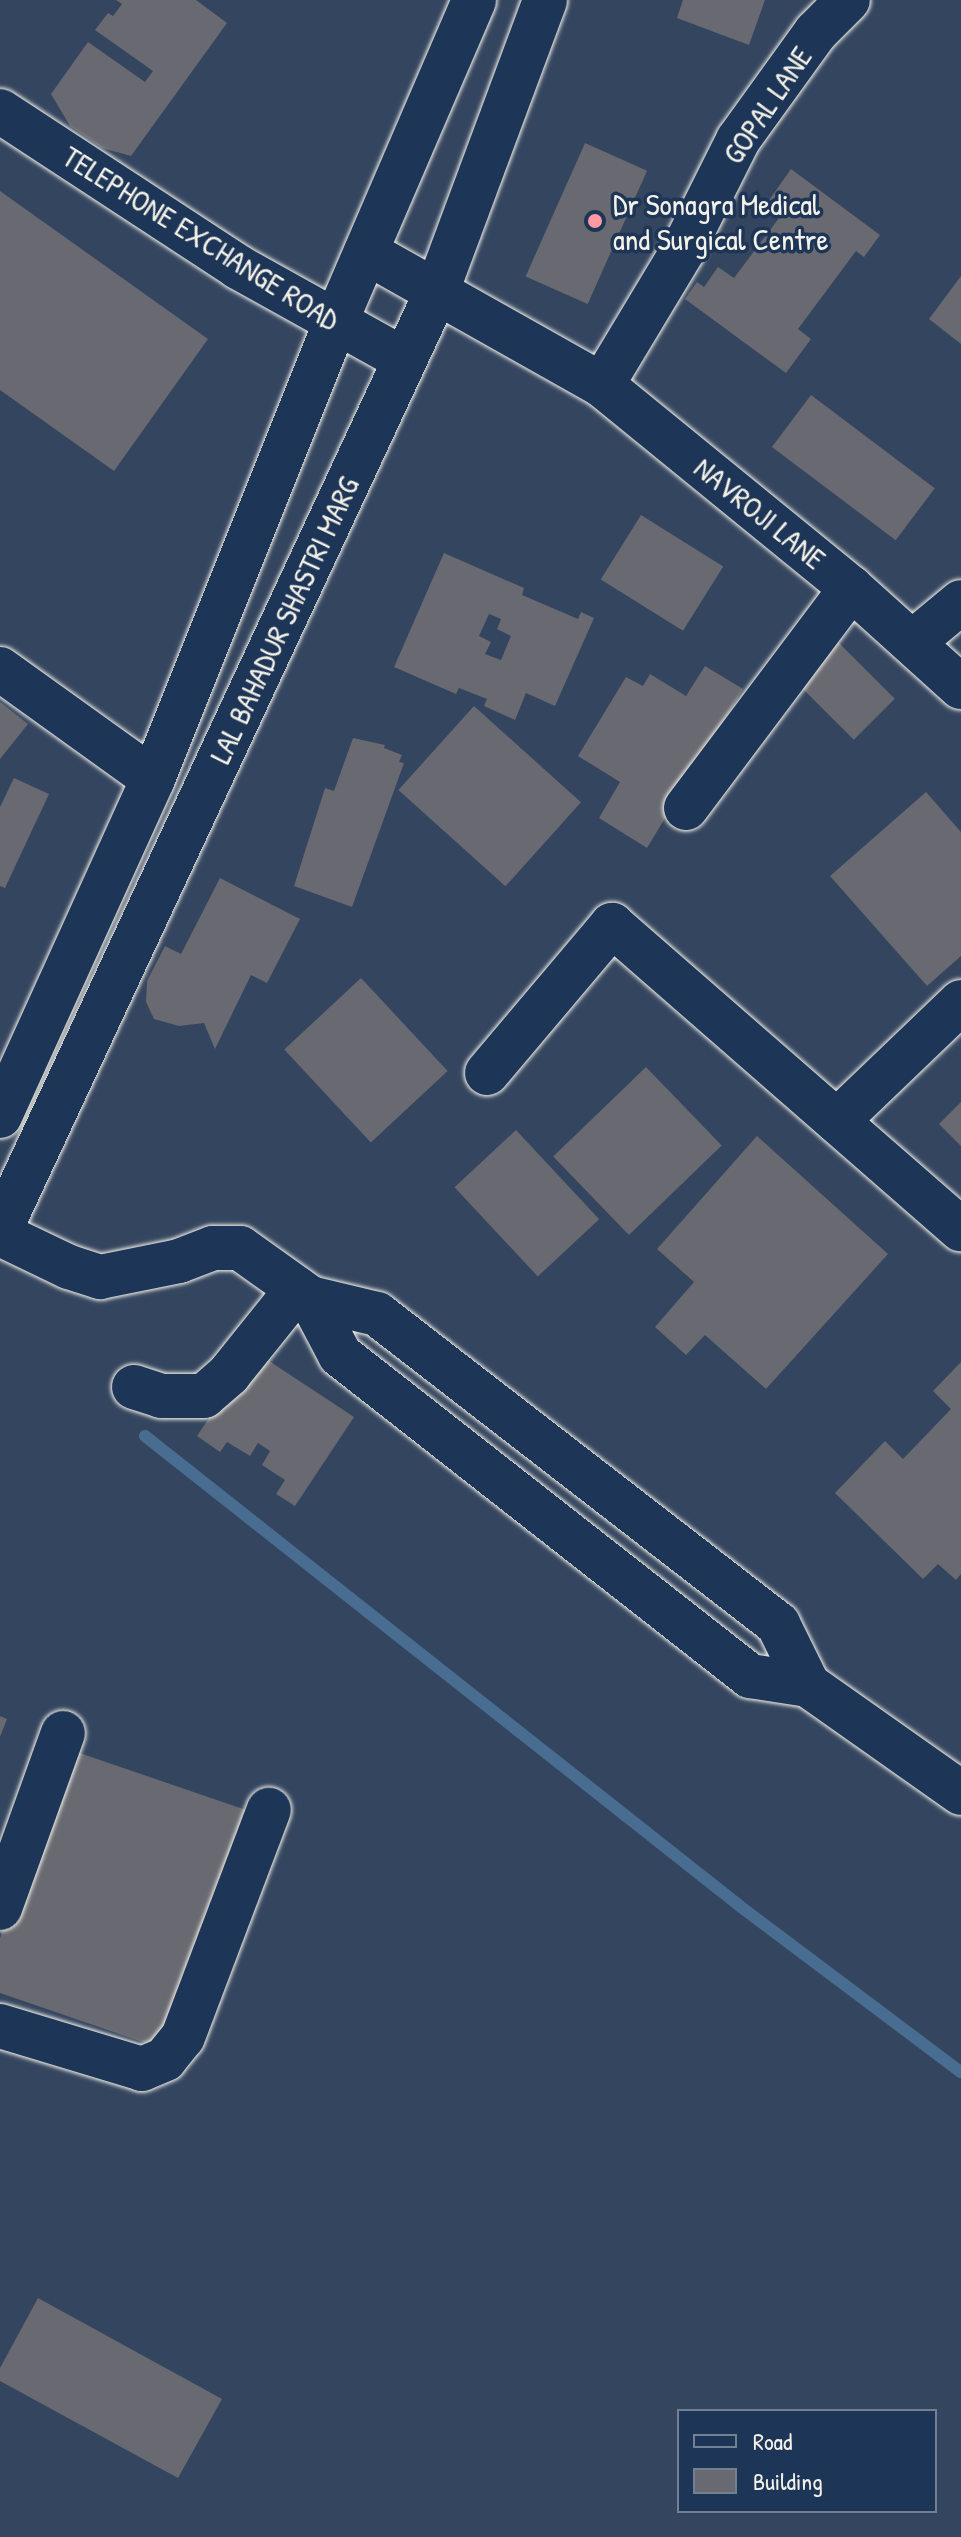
<!DOCTYPE html>
<html>
<head>
<meta charset="utf-8">
<style>
  body { margin:0 }
  #map { position:relative; width:961px; height:2537px; overflow:hidden; background:#34455f; font-family:"Patrick Hand",sans-serif }
  div>[style] { position:absolute }
  .stream>* { height:12px; margin:-6px; padding:0 6px; transform-origin:6px; border-radius:6px; background:#486d90 }
  .building>* { inset:0; background:#686971; transform-origin:0 0 }
  .roads { filter:drop-shadow(0 0 2px #f4f1e8) drop-shadow(0 0 2px #f4f1e8) }
  .minor>* { height:44px; margin:-22px; padding:0 22px; transform-origin:22px; border-radius:22px; background:#1d3557 }
  .major>* { height:44px; margin:-22px; padding:0 22px; transform-origin:22px; border-radius:22px; background:#1d3557 }
  .dots>* { width:22px; height:22px; translate:-50% -50%; box-sizing:border-box; border:4px solid #1d3557; border-radius:50% }
  span { translate:-50% -50%; white-space:nowrap; text-align:center; line-height:1.15; -webkit-text-stroke:7px #1d3557; paint-order:stroke }
  .street-label { font-size:30px; color:#f4f1e8 }
  .poi-label { font-size:30px; color:#f4f1e8 }
  .left { translate:0 -50%; text-align:left }
  .legend { position:absolute; left:677px; top:2409px; width:260px; height:104px; box-sizing:border-box; background:#1d3557; border:2px solid #738091; margin:0; padding:10px 14px; list-style:none; font-size:24px; color:#f4f1e8 }
  .legend li { display:flex; align-items:center; gap:16px; height:40px }
  .legend b { width:40px; border:2px solid #738091 }
</style>
</head>
<body>
<div id="map">
  <div class="stream">
    <i style="left:145px;top:1436px;width:765px;rotate:38.31deg"></i>
    <i style="left:745px;top:1910px;width:270px;rotate:36.9deg"></i>
  </div>
  <div class="building">
    <i style="clip-path:polygon(116px 0,196px 0,227px 23px,131px 156px,102px 148px,70px 126px,51px 94px,88px 42px,145px 82px,153px 71px,95px 30px,108px 13px,113px 16px,122px 4px)"></i>
    <i style="clip-path:polygon(683px 0,765px 0,749px 45px,677px 18px)"></i>
    <i style="left:585px;top:143px;width:68px;height:146px;rotate:24deg"></i>
    <i style="clip-path:polygon(791px 169px,880px 235px,864px 257px,856px 251px,798px 329px,811px 339px,786px 373px,685px 299px,697px 282px,704px 287px,718px 267px,734px 278px,782px 214px,767px 203px)"></i>
    <i style="clip-path:polygon(0 191px,208px 339px,114px 471px,0 390px)"></i>
    <i style="clip-path:polygon(961px 276px,961px 344px,929px 319px)"></i>
    <i style="left:811px;top:395px;width:155px;height:65px;rotate:37deg"></i>
    <i style="left:641px;top:515px;width:97px;height:76px;rotate:32deg"></i>
    <i style="clip-path:polygon(evenodd,444px 553px,524px 588px,522px 595px,578px 619px,581px 612px,594px 618px,555px 706px,526px 693px,515px 720px,484px 706px,487px 699px,459px 688px,456px 694px,394px 667px,444px 553px,489px 614px,501px 619px,497px 629px,511px 636px,501px 660px,485px 654px,491px 642px,479px 636px,489px 614px)"></i>
    <i style="left:834px;top:638px;width:86px;height:58px;rotate:45deg"></i>
    <i style="clip-path:polygon(705px 666px,743px 689px,647px 848px,599px 818px,620px 782px,578px 756px,626px 677px,643px 686px,650px 674px,686px 696px)"></i>
    <i style="clip-path:polygon(0 702px,28px 724px,0 759px)"></i>
    <i style="left:474px;top:706px;width:144px;height:113px;rotate:42deg"></i>
    <i style="clip-path:polygon(353px 738px,385px 745px,384px 748px,402px 755px,399px 762px,404px 763px,352px 907px,294px 886px,325px 788px,334px 791px)"></i>
    <i style="clip-path:polygon(14px 778px,49px 794px,5px 888px,0 886px,0 807px)"></i>
    <i style="clip-path:polygon(926px 792px,961px 832px,961px 956px,927px 986px,830px 876px)"></i>
    <i style="clip-path:polygon(220px 878px,300px 919px,267px 983px,251px 975px,215px 1049px,204px 1023px,179px 1026px,154px 1019px,146px 1002px,147px 981px,165px 946px,181px 954px)"></i>
    <i style="left:361px;top:978px;width:127px;height:105px;rotate:47deg"></i>
    <i style="left:646px;top:1067px;width:109px;height:129px;rotate:46deg"></i>
    <i style="clip-path:polygon(961px 1102px,961px 1146px,939px 1124px)"></i>
    <i style="left:516px;top:1130px;width:122px;height:84px;rotate:47deg"></i>
    <i style="clip-path:polygon(757px 1136px,888px 1254px,766px 1389px,705px 1335px,686px 1355px,655px 1327px,694px 1282px,657px 1249px)"></i>
    <i style="clip-path:polygon(254px 1351px,354px 1417px,295px 1506px,276px 1494px,285px 1480px,262px 1465px,270px 1451px,258px 1443px,250px 1456px,227px 1442px,220px 1452px,197px 1436px)"></i>
    <i style="clip-path:polygon(961px 1362px,961px 1574px,956px 1580px,938px 1564px,923px 1579px,835px 1493px,885px 1441px,903px 1459px,951px 1409px,933px 1391px)"></i>
    <i style="clip-path:polygon(0 1716px,7px 1719px,0 1737px)"></i>
    <i style="clip-path:polygon(65px 1748px,249px 1811px,166px 2050px,0 1993px,0 1938px)"></i>
    <i style="clip-path:polygon(38px 2298px,222px 2399px,178px 2478px,0 2381px,0 2368px)"></i>
  </div>
  <div class="roads">
    <div class="minor">
      <i style="left:0;top:111px;width:285px;rotate:33.2deg"></i>
      <i style="left:238px;top:267px;width:191px;rotate:29.1deg"></i>
      <i style="left:366px;top:252px;width:271px;rotate:29.4deg"></i>
      <i style="left:602px;top:385px;width:321px;rotate:39.2deg"></i>
      <i style="left:851px;top:588px;width:148px;rotate:42deg"></i>
      <i style="left:602px;top:385px;width:157px;rotate:-59deg"></i>
      <i style="left:683px;top:250px;width:123px;rotate:-63.4deg"></i>
      <i style="left:738px;top:140px;width:133px;rotate:-54.2deg"></i>
      <i style="left:816px;top:32px;width:45px;rotate:-45deg"></i>
      <i style="left:913px;top:642px;width:62px;rotate:-39.8deg"></i>
      <i style="left:0;top:669px;width:188px;rotate:35.7deg"></i>
      <i style="left:686px;top:808px;width:275px;rotate:-53.1deg"></i>
      <i style="left:487px;top:1073px;width:194px;rotate:-49.8deg"></i>
      <i style="left:612px;top:925px;width:463px;rotate:41.1deg"></i>
      <i style="left:837px;top:1121px;width:172px;rotate:-43.8deg"></i>
      <i style="left:0;top:1234px;width:76px;rotate:25.6deg"></i>
      <i style="left:69px;top:1267px;width:33px;rotate:18deg"></i>
      <i style="left:100px;top:1277px;width:81px;rotate:-11.4deg"></i>
      <i style="left:179px;top:1261px;width:36px;rotate:-21deg"></i>
      <i style="left:213px;top:1248px;width:27px"></i>
      <i style="left:240px;top:1248px;width:86px;rotate:35.5deg"></i>
      <i style="left:310px;top:1298px;width:64px;rotate:62.2deg"></i>
      <i style="left:340px;top:1355px;width:521px;rotate:38.06deg"></i>
      <i style="left:750px;top:1676px;width:59px;rotate:8.8deg"></i>
      <i style="left:808px;top:1685px;width:187px;rotate:35.2deg"></i>
      <i style="left:310px;top:1298px;width:69px;rotate:13.4deg"></i>
      <i style="left:377px;top:1314px;width:507px;rotate:37.71deg"></i>
      <i style="left:778px;top:1624px;width:68px;rotate:63.8deg"></i>
      <i style="left:134px;top:1387px;width:28px;rotate:18deg"></i>
      <i style="left:161px;top:1396px;width:43px"></i>
      <i style="left:204px;top:1396px;width:33px;rotate:-41deg"></i>
      <i style="left:229px;top:1374px;width:109px;rotate:-51.3deg"></i>
      <i style="left:0;top:1908px;width:186px;rotate:-70.2deg"></i>
      <i style="left:0;top:2026px;width:148px;rotate:16.8deg"></i>
      <i style="left:142px;top:2069px;width:25px;rotate:-23deg"></i>
      <i style="left:165px;top:2059px;width:28px;rotate:-51deg"></i>
      <i style="left:183px;top:2037px;width:243px;rotate:-69.3deg"></i>
    </div>
    <div class="major">
      <i style="left:0;top:1116px;width:370px;rotate:-65.6deg"></i>
      <i style="left:153px;top:779px;width:493px;rotate:-68.2deg"></i>
      <i style="left:336px;top:321px;width:349px;rotate:-66.7deg"></i>
      <i style="left:0;top:1230px;width:1036px;rotate:-65.04deg"></i>
      <i style="left:437px;top:291px;width:310px;rotate:-69.6deg"></i>
    </div>
  </div>
  <div class="dots">
    <i style="left:595px;top:221px;background:#ff9aa2"></i>
  </div>
  <div class="street-label">
    <span style="left:767px;top:105px;rotate:-56deg">GOPAL LANE</span>
    <span style="left:201px;top:238px;rotate:32deg">TELEPHONE EXCHANGE ROAD</span>
    <span style="left:760px;top:513px;rotate:39deg">NAVROJI LANE</span>
    <span style="left:284px;top:620px;rotate:-65deg">LAL BAHADUR SHASTRI MARG</span>
  </div>
  <div class="poi-label">
    <span class="left" style="left:613px;top:221px">Dr Sonagra Medical<br>and Surgical Centre</span>
  </div>
  <ul class="legend">
  <li><b style="height:10px;background:#1d3557"></b>Road</li>
  <li><b style="height:22px;background:#686971"></b>Building</li>
  </ul>
</div>
</body>
</html>
